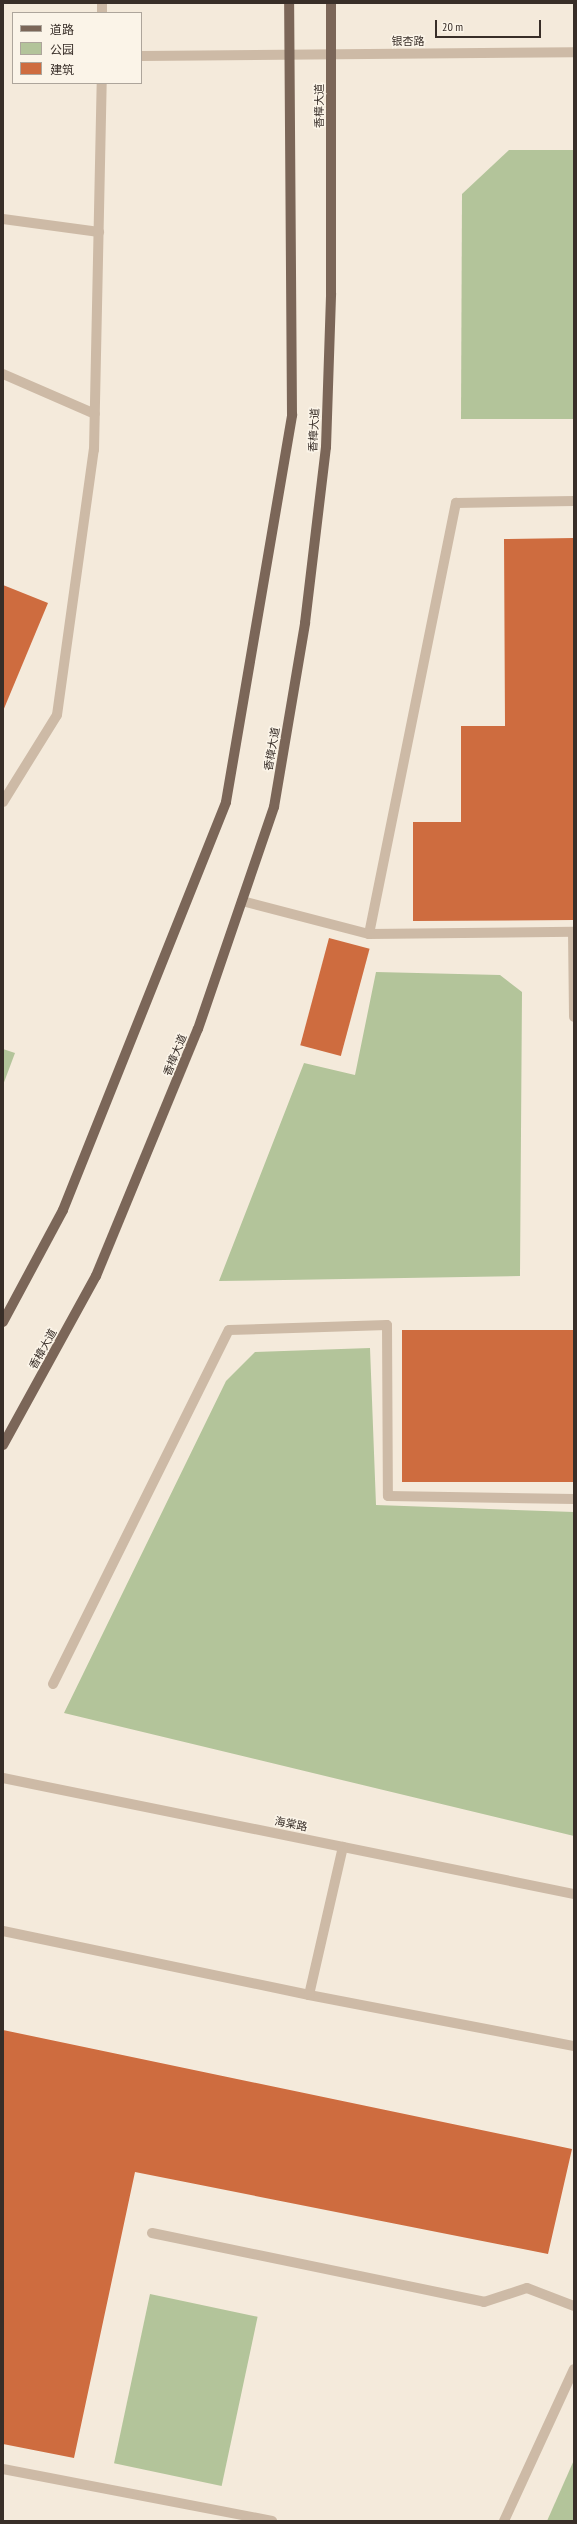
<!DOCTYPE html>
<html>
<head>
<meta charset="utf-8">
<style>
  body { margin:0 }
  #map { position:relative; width:577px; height:2524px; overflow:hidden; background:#f4eadb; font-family:"PT Sans Narrow","Noto Sans SC",sans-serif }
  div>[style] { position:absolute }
  .green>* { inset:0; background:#b3c49a; transform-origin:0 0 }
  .building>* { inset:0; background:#ce6c3f; transform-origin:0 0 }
  .minor>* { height:10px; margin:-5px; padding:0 5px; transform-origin:5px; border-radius:5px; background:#cdbaa6 }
  .major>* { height:10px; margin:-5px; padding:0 5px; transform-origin:5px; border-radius:5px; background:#7b6658 }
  span { translate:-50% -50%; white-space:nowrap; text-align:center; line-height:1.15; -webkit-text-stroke:3px #fbf4e8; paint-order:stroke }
  .street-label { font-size:11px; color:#382e28 }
  .frame { position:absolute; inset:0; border:4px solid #382e28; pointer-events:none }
  .legend { position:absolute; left:12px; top:12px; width:130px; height:72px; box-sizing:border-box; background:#fbf4e8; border:1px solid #ada59b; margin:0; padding:5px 7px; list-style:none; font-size:12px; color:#382e28 }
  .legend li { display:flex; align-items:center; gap:8px; height:20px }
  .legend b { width:20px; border:1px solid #ada59b }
  .scale { position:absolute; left:435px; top:20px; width:106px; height:18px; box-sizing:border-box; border:2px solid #382e28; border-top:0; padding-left:5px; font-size:12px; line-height:14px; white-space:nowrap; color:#382e28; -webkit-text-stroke:3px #fbf4e8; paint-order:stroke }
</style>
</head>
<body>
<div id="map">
  <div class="green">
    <i style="clip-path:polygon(509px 150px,574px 150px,574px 419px,461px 419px,462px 194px)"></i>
    <i style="clip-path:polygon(376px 972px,500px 975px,522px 992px,520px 1276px,219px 1281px,304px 1063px,355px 1075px)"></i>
    <i style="clip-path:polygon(3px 1049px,15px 1053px,3px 1085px)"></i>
    <i style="clip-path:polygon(370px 1348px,376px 1505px,574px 1512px,574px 1836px,64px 1713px,226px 1381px,255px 1352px)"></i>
    <i style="left:150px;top:2294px;width:110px;height:173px;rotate:12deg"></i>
    <i style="clip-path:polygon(574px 2460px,574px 2521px,547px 2521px)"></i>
  </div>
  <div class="building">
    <i style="clip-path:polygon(574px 538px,574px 920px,413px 921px,413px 822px,461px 822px,461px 726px,505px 726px,504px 539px)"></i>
    <i style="clip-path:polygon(3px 585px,48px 603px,3px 711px)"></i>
    <i style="left:329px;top:938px;width:42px;height:111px;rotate:15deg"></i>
    <i style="left:574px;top:1330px;width:152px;height:172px;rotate:90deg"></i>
    <i style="clip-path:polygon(3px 2030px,572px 2149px,548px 2254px,135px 2172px,74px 2458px,3px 2444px)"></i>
  </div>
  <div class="minor">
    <i style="left:102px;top:3px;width:10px;rotate:90deg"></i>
    <i style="left:141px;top:56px;width:433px;rotate:-0.5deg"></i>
    <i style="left:3px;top:219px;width:97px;rotate:7.7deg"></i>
    <i style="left:3px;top:374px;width:100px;rotate:23.5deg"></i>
    <i style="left:3px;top:802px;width:102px;rotate:-58.2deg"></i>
    <i style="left:57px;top:715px;width:268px;rotate:-82.1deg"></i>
    <i style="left:94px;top:450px;width:367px;rotate:-88.8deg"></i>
    <i style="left:242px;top:901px;width:131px;rotate:14.6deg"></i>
    <i style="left:369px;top:934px;width:205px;rotate:-0.6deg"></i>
    <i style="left:573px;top:932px;width:85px;rotate:89.3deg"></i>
    <i style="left:369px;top:934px;width:440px;rotate:-78.6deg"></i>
    <i style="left:456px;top:503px;width:118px;rotate:-1deg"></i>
    <i style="left:53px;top:1684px;width:395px;rotate:-63.6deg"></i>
    <i style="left:229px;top:1330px;width:158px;rotate:-1.8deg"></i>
    <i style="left:387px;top:1325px;width:171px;rotate:89.7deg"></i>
    <i style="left:388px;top:1496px;width:186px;rotate:0.9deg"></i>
    <i style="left:3px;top:1778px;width:583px;rotate:11.48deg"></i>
    <i style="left:3px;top:1931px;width:313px;rotate:11.8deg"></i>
    <i style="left:309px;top:1995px;width:270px;rotate:10.9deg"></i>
    <i style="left:309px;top:1995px;width:152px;rotate:-77.1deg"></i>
    <i style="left:152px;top:2233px;width:339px;rotate:11.7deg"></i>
    <i style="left:484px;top:2302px;width:45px;rotate:-18deg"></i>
    <i style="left:527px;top:2288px;width:50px;rotate:21deg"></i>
    <i style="left:3px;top:2469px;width:274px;rotate:10.9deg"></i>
    <i style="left:504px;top:2521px;width:167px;rotate:-65.3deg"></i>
  </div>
  <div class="major">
    <i style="left:3px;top:1322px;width:127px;rotate:-61.8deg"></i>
    <i style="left:63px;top:1210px;width:439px;rotate:-68.2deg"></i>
    <i style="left:226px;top:802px;width:393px;rotate:-80.3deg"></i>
    <i style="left:292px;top:415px;width:412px;rotate:-90.4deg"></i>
    <i style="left:3px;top:1445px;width:193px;rotate:-61.2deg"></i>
    <i style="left:96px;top:1276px;width:267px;rotate:-67.6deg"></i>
    <i style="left:198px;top:1029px;width:235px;rotate:-71.1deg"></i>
    <i style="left:274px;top:807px;width:187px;rotate:-80.4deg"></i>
    <i style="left:305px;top:623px;width:177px;rotate:-83.2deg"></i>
    <i style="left:326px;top:447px;width:154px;rotate:-88.1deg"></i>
    <i style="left:331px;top:293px;width:290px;rotate:-90deg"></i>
  </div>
  <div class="street-label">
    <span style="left:408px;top:41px">银杏路</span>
    <span style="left:319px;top:106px;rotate:-90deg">香樟大道</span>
    <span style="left:314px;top:430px;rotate:-87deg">香樟大道</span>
    <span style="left:272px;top:749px;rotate:-80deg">香樟大道</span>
    <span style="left:175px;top:1055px;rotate:-68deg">香樟大道</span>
    <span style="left:43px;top:1349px;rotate:-61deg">香樟大道</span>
    <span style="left:291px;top:1824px;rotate:11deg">海棠路</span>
  </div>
  <div class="frame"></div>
  <ul class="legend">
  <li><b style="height:5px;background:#7b6658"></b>道路</li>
  <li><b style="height:11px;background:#b3c49a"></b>公园</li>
  <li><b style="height:11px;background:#ce6c3f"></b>建筑</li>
  </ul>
  <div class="scale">20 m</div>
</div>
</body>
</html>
